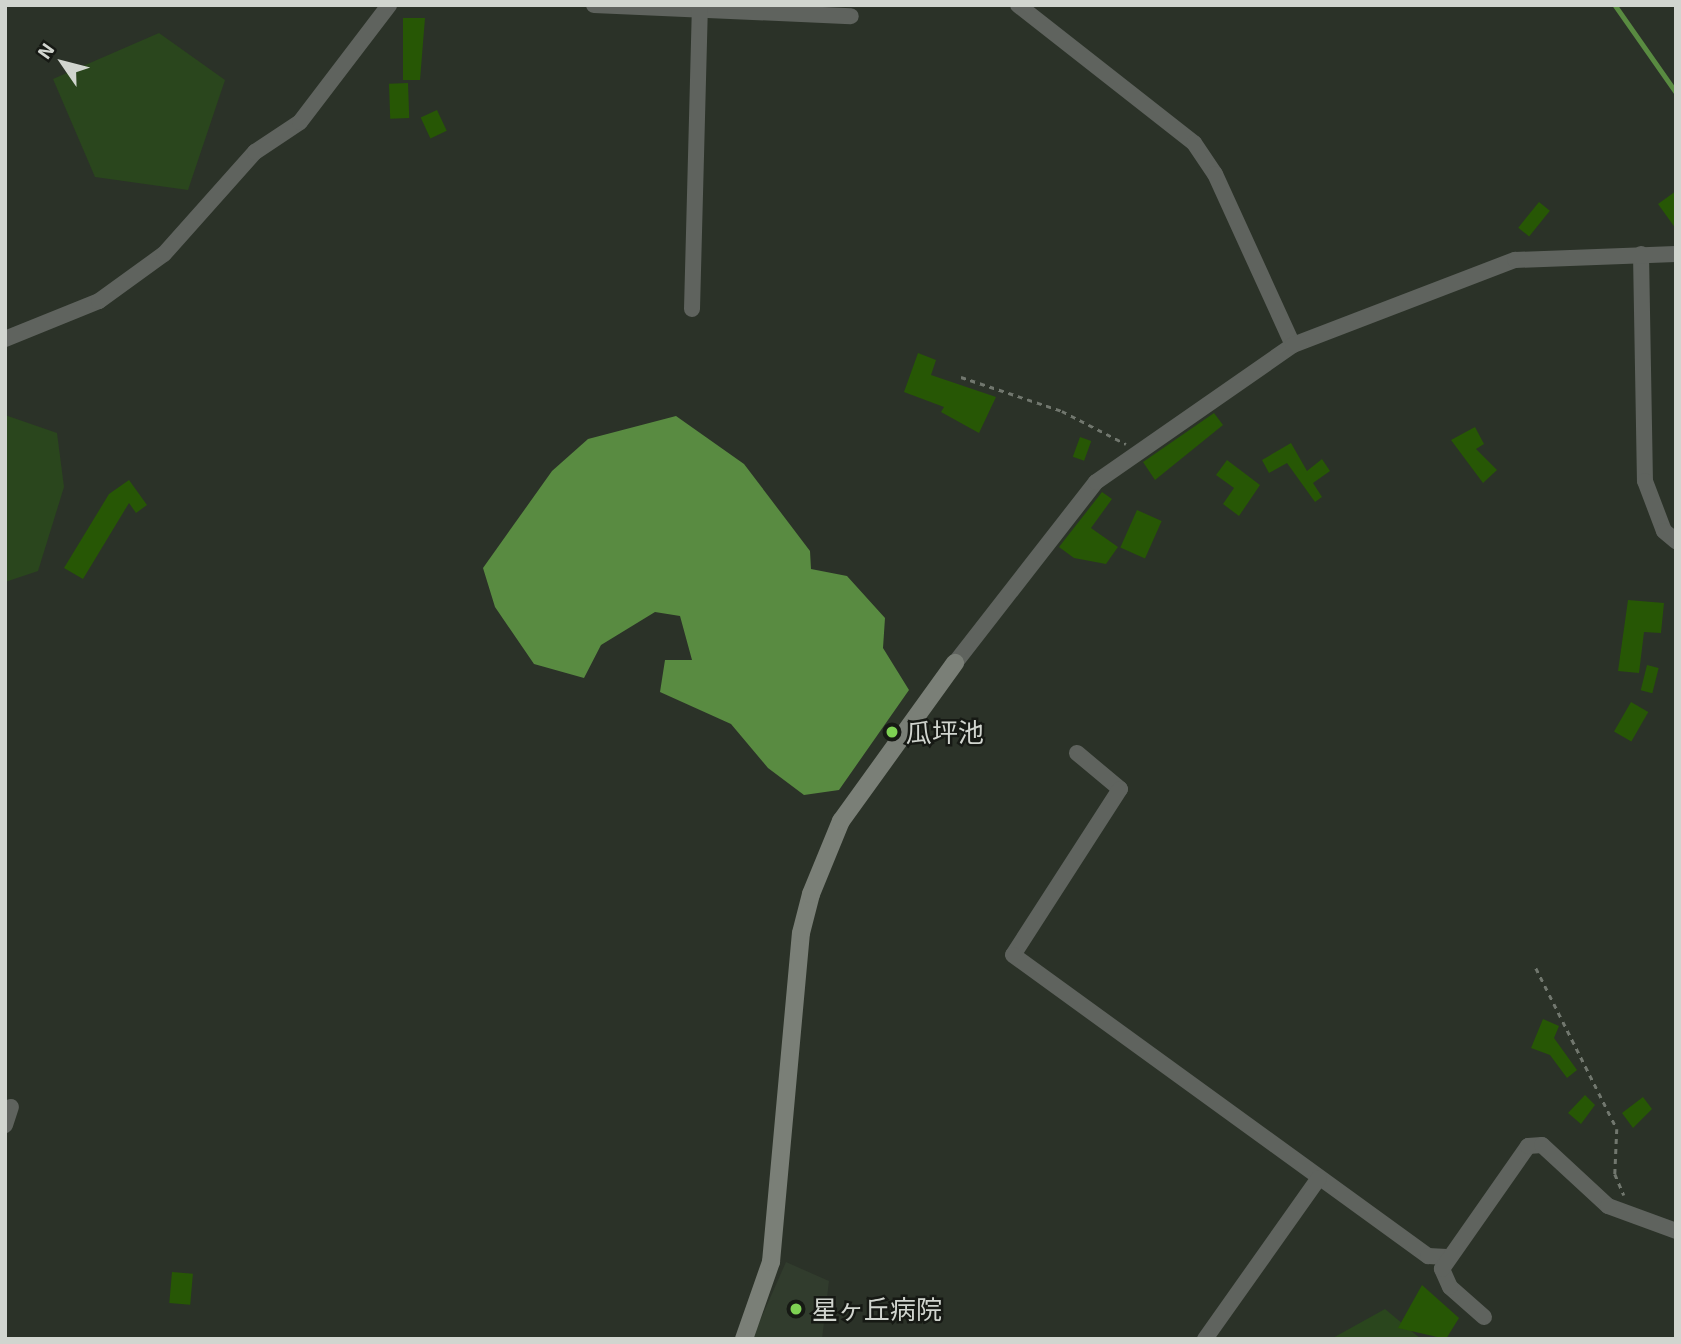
<!DOCTYPE html>
<html>
<head>
<meta charset="utf-8">
<style>
  body { margin:0 }
  #map { position:relative; width:1681px; height:1344px; overflow:hidden; background:#2b3228; font-family:"Exo 2","Noto Sans JP",sans-serif }
  div>[style] { position:absolute }
  .built>* { inset:0; background:#313c2d }
  .green>* { inset:0; background:#2a461d }
  .water>* { inset:0; background:#598b41 }
  .stream>* { height:4.5px; margin:-2.25px; padding:0 2.25px; transform-origin:2.25px; border-radius:2.25px; background:#598b41 }
  .building>* { inset:0; background:#275705; transform-origin:0 0 }
  .path>* { height:2.5px; margin-top:-1.25px; transform-origin:0; background:repeating-linear-gradient(90deg,#71776e 0 5px,transparent 0 10px) }
  .street>* { height:16px; margin:-8px; padding:0 8px; transform-origin:8px; border-radius:8px; background:#5f635e }
  .secondary>* { height:18px; margin:-9px; padding:0 9px; transform-origin:9px; border-radius:9px; background:#7a7f77 }
  .dots>* { width:19px; height:19px; translate:-50% -50%; box-sizing:border-box; border:4px solid #161914; border-radius:50% }
  span { translate:-50% -50%; white-space:nowrap; text-align:center; line-height:1.15; -webkit-text-stroke:5px #161914; paint-order:stroke }
  .poi-label { font-size:26px; color:#d1d5cf }
  .left { translate:0 -50%; text-align:left }
  .frame { position:absolute; inset:0; border:7px solid #d1d5cf; pointer-events:none }
  .north { position:absolute; left:28px; top:28px; width:70px; height:70px; -webkit-text-stroke:5px #161914; paint-order:stroke; rotate:305deg; font-size:19px; font-weight:700; line-height:28px; text-align:center; color:#d1d5cf }
  .north::after { content:''; display:block; margin:auto; width:24px; height:32px; background:#d1d5cf; clip-path:polygon(50% 0,100% 100%,50% 72%,0 100%) }
</style>
</head>
<body>
<div id="map">
  <div class="built">
    <i style="clip-path:polygon(786px 1262px,829px 1281px,822px 1339px,752px 1339px)"></i>
  </div>
  <div class="green">
    <i style="clip-path:polygon(159px 33px,225px 80px,188px 190px,95px 177px,53px 79px)"></i>
    <i style="clip-path:polygon(5px 415px,57px 433px,64px 487px,38px 571px,5px 582px)"></i>
    <i style="clip-path:polygon(1385px 1309px,1421px 1339px,1331px 1339px)"></i>
  </div>
  <div class="water">
    <i style="clip-path:polygon(676px 416px,744px 464px,810px 551px,811px 569px,847px 576px,885px 618px,883px 648px,909px 690px,839px 790px,804px 795px,768px 768px,731px 724px,660px 692px,665px 660px,692px 660px,680px 616px,655px 612px,601px 645px,584px 678px,534px 664px,495px 607px,483px 568px,552px 471px,588px 439px)"></i>
  </div>
  <div class="stream">
    <i style="left:1615px;top:5px;width:106px;rotate:55deg"></i>
  </div>
  <div class="building">
    <i style="clip-path:polygon(403px 18px,425px 18px,420px 80px,403px 80px)"></i>
    <i style="left:408px;top:83px;width:35px;height:19px;rotate:88deg"></i>
    <i style="left:437px;top:110px;width:23px;height:18px;rotate:65deg"></i>
    <i style="clip-path:polygon(1676px 191px,1676px 229px,1658px 204px)"></i>
    <i style="left:1539px;top:202px;width:14px;height:33px;rotate:39deg"></i>
    <i style="clip-path:polygon(918px 353px,936px 360px,931px 375px,996px 397px,979px 433px,941px 412px,944px 407px,904px 392px)"></i>
    <i style="clip-path:polygon(1214px 413px,1223px 425px,1155px 480px,1143px 462px)"></i>
    <i style="clip-path:polygon(1475px 427px,1484px 444px,1476px 449px,1497px 470px,1483px 483px,1451px 440px)"></i>
    <i style="left:1080px;top:437px;width:12px;height:21px;rotate:20deg"></i>
    <i style="clip-path:polygon(1291px 443px,1307px 471px,1322px 459px,1330px 471px,1313px 483px,1322px 497px,1315px 502px,1287px 463px,1269px 473px,1262px 460px)"></i>
    <i style="clip-path:polygon(1227px 460px,1260px 485px,1239px 516px,1223px 504px,1234px 488px,1216px 475px)"></i>
    <i style="clip-path:polygon(129px 480px,147px 505px,136px 513px,129px 503px,83px 579px,64px 568px,109px 494px)"></i>
    <i style="clip-path:polygon(1102px 492px,1112px 499px,1091px 528px,1118px 547px,1106px 564px,1074px 558px,1059px 547px)"></i>
    <i style="left:1137px;top:510px;width:27px;height:41px;rotate:24deg"></i>
    <i style="clip-path:polygon(1628px 600px,1664px 603px,1661px 633px,1644px 632px,1639px 673px,1618px 671px)"></i>
    <i style="left:1647px;top:665px;width:12px;height:26px;rotate:14deg"></i>
    <i style="left:1631px;top:702px;width:20px;height:34px;rotate:30deg"></i>
    <i style="clip-path:polygon(1543px 1019px,1559px 1026px,1554px 1038px,1577px 1070px,1567px 1078px,1550px 1055px,1531px 1048px)"></i>
    <i style="clip-path:polygon(1585px 1095px,1595px 1105px,1581px 1124px,1568px 1113px)"></i>
    <i style="clip-path:polygon(1643px 1097px,1652px 1109px,1633px 1128px,1622px 1113px)"></i>
    <i style="left:172px;top:1272px;width:21px;height:31px;rotate:5deg"></i>
    <i style="clip-path:polygon(1422px 1285px,1459px 1318px,1446px 1339px,1398px 1328px)"></i>
  </div>
  <div class="path">
    <i style="left:961px;top:377px;width:107px;rotate:18.6deg"></i>
    <i style="left:1062px;top:411px;width:72px;rotate:27.3deg"></i>
    <i style="left:1536px;top:968px;width:180px;rotate:63.3deg"></i>
    <i style="left:1617px;top:1129px;width:45px;rotate:92.5deg"></i>
    <i style="left:1615px;top:1174px;width:23px;rotate:67deg"></i>
  </div>
  <div class="street">
    <i style="left:594px;top:5px;width:257px;rotate:2.5deg"></i>
    <i style="left:1018px;top:5px;width:224px;rotate:38.1deg"></i>
    <i style="left:1194px;top:143px;width:37px;rotate:56deg"></i>
    <i style="left:1215px;top:174px;width:188px;rotate:65.5deg"></i>
    <i style="left:1641px;top:254px;width:227px;rotate:89deg"></i>
    <i style="left:1645px;top:481px;width:53px;rotate:69.2deg"></i>
    <i style="left:1664px;top:531px;width:16px;rotate:40deg"></i>
    <i style="left:692px;top:309px;width:298px;rotate:-88.5deg"></i>
    <i style="left:5px;top:339px;width:101px;rotate:-22deg"></i>
    <i style="left:99px;top:301px;width:80px;rotate:-35.9deg"></i>
    <i style="left:164px;top:254px;width:137px;rotate:-48.3deg"></i>
    <i style="left:255px;top:152px;width:54px;rotate:-33.7deg"></i>
    <i style="left:300px;top:122px;width:147px;rotate:-52.7deg"></i>
    <i style="left:955px;top:663px;width:229px;rotate:-52.1deg"></i>
    <i style="left:1096px;top:482px;width:240px;rotate:-34.8deg"></i>
    <i style="left:1293px;top:345px;width:238px;rotate:-21deg"></i>
    <i style="left:1515px;top:260px;width:161px;rotate:-2.1deg"></i>
    <i style="left:1077px;top:753px;width:56px;rotate:39.9deg"></i>
    <i style="left:1120px;top:789px;width:197px;rotate:122.8deg"></i>
    <i style="left:1013px;top:955px;width:513px;rotate:35.95deg"></i>
    <i style="left:1428px;top:1256px;width:19px;rotate:3deg"></i>
    <i style="left:5px;top:1125px;width:19px;rotate:-72deg"></i>
    <i style="left:1484px;top:1317px;width:45px;rotate:-138.6deg"></i>
    <i style="left:1450px;top:1287px;width:20px;rotate:-114deg"></i>
    <i style="left:1442px;top:1269px;width:150px;rotate:-55deg"></i>
    <i style="left:1528px;top:1146px;width:14px;rotate:-4deg"></i>
    <i style="left:1542px;top:1145px;width:90px;rotate:42.7deg"></i>
    <i style="left:1608px;top:1206px;width:72px;rotate:20.2deg"></i>
    <i style="left:1205px;top:1339px;width:197px;rotate:-54.7deg"></i>
  </div>
  <div class="secondary">
    <i style="left:744px;top:1339px;width:82px;rotate:-70.7deg"></i>
    <i style="left:771px;top:1262px;width:330px;rotate:-84.8deg"></i>
    <i style="left:801px;top:933px;width:40px;rotate:-75.6deg"></i>
    <i style="left:811px;top:894px;width:79px;rotate:-67.7deg"></i>
    <i style="left:841px;top:821px;width:195px;rotate:-54.2deg"></i>
  </div>
  <div class="dots">
    <i style="left:892px;top:732px;background:#7ed153"></i>
    <i style="left:796px;top:1309px;background:#7ed153"></i>
  </div>
  <div class="poi-label">
    <span class="left" style="left:906px;top:732px">瓜坪池</span>
    <span class="left" style="left:812px;top:1309px">星ヶ丘病院</span>
  </div>
  <div class="frame"></div>
  <div class="north">N</div>
</div>
</body>
</html>
